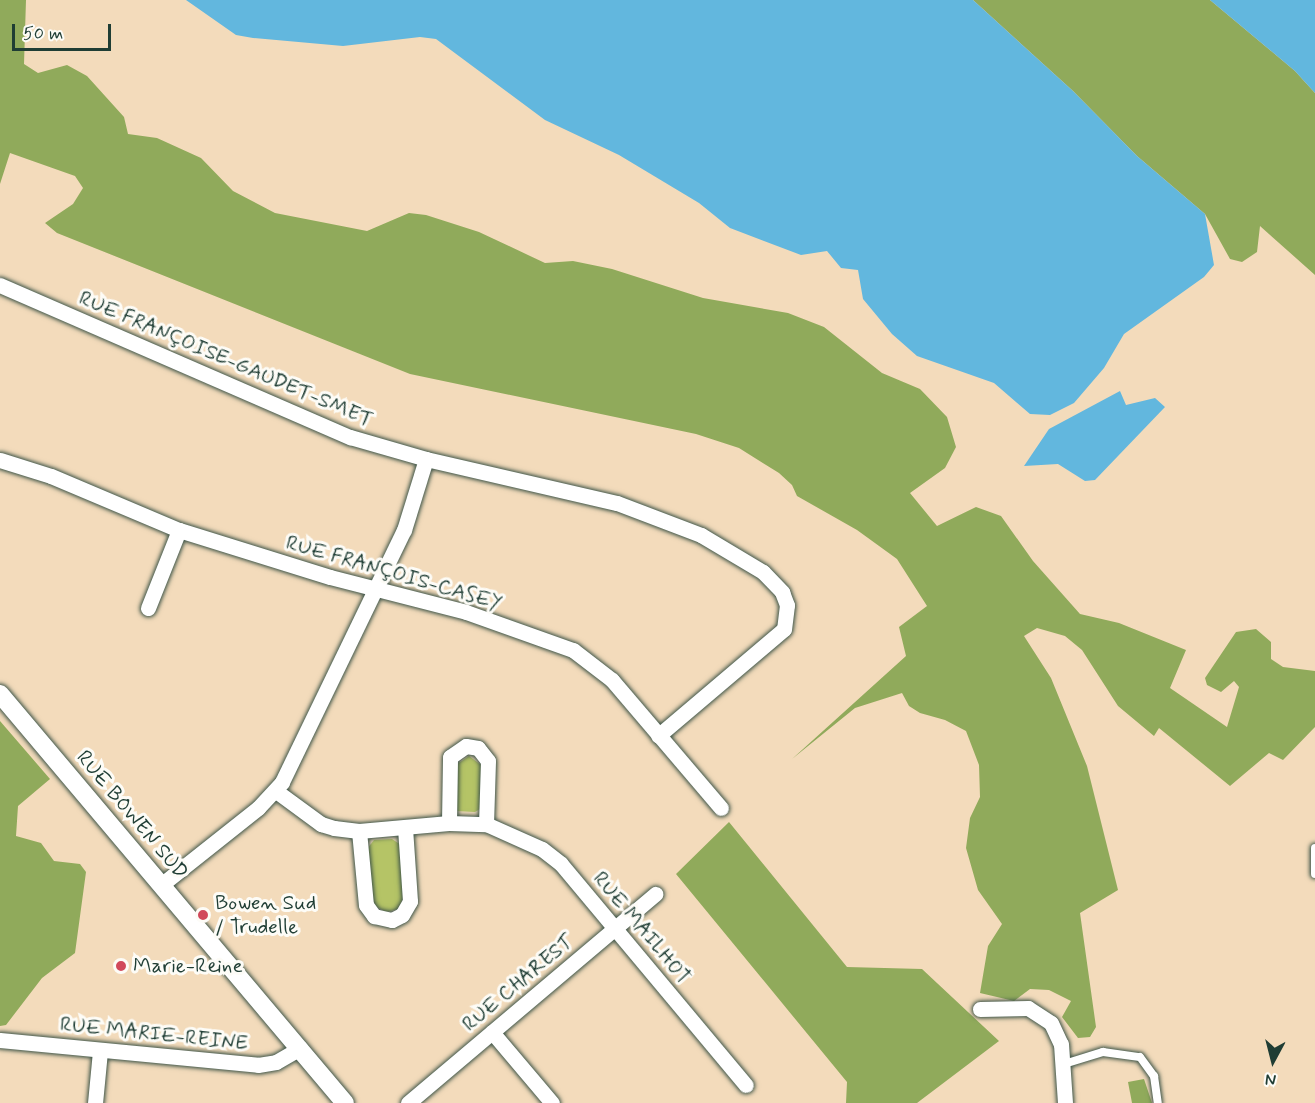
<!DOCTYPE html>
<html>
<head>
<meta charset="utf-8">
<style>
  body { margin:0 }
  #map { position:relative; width:1315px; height:1103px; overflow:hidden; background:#f3dbbb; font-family:Mynerve,sans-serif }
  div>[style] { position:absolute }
  .green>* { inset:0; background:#b5c466 }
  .forest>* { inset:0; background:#90aa5b }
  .water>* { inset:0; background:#62b7de }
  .roads { filter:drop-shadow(0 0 2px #3f5548) drop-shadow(0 0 2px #3f5548) }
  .service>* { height:8px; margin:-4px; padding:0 4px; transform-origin:4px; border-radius:4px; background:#fff }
  .minor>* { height:15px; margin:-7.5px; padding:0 7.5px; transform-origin:7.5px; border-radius:7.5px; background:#fff }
  .tertiary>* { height:18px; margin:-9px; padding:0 9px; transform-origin:9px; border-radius:9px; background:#fff }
  .dots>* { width:16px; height:16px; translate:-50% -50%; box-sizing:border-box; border:3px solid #fdfcf7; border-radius:50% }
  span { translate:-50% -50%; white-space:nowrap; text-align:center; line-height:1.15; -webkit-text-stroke:6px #fdfcf7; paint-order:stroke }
  .street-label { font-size:21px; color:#1f3d34 }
  .poi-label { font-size:21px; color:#1f3d34 }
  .left { translate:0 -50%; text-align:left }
  .north { position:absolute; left:1243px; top:1031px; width:60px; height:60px; -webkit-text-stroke:4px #fdfcf7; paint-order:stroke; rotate:187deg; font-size:16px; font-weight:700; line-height:24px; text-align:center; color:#1f3d34 }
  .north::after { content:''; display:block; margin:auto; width:21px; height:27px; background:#1f3d34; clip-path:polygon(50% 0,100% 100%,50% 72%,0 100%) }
  .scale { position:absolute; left:12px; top:24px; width:99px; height:27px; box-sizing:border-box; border:3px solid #1f3d34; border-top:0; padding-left:8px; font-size:18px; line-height:21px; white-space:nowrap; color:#1f3d34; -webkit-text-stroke:4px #fdfcf7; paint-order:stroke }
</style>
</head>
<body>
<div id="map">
  <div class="green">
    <i style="clip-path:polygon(469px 756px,481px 765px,480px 809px,475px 812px,456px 811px,456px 765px)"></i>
    <i style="clip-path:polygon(392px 839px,401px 845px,403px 898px,398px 909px,386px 912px,375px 906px,372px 898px,367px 849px,374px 840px)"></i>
  </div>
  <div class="forest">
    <i style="clip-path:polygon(0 0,26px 0,24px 64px,38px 73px,67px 65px,87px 76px,124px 117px,128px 134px,157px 138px,201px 158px,233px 191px,275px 213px,367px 231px,409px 213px,426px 215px,479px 232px,545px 263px,573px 261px,612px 269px,703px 298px,788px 313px,824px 327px,882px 373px,920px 389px,947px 417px,956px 447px,945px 468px,910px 493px,937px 526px,976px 507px,1001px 516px,1033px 561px,1080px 614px,1119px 623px,1186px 650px,1170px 688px,1227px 727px,1239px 687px,1234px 681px,1221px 692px,1207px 685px,1205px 678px,1236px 632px,1256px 629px,1271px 642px,1271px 659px,1283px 667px,1315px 671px,1315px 727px,1283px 760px,1269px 753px,1230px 786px,1159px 728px,1154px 736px,1118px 706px,1082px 650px,1065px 636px,1037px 628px,1024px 636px,1051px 678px,1087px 766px,1118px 890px,1080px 913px,1096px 1027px,1090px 1037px,1078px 1038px,1062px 1017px,1071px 1001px,1049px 990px,1030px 989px,1014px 1001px,980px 993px,988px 946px,1002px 924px,978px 890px,966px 848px,970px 818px,980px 797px,979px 765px,966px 731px,945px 720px,920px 713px,909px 706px,902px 693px,855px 708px,792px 759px,906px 656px,899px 627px,927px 606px,897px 559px,857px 530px,797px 496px,792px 485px,779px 473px,739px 448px,696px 434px,410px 374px,57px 233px,45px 223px,73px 204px,83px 188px,75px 176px,10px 153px,0 184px)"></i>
    <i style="clip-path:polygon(973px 0,1210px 0,1295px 71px,1315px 93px,1315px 275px,1260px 226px,1257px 252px,1242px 262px,1230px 259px,1205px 214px,1137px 156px,1073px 91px)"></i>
    <i style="clip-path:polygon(0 721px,50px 779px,18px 806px,16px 836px,41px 843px,54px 861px,80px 864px,86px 872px,75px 953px,42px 978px,6px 1025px,0 1026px)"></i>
    <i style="clip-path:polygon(729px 822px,847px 967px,922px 969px,999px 1041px,917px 1103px,846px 1103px,847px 1082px,676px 874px)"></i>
    <i style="clip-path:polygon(1144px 1079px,1152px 1103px,1132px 1103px,1128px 1082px)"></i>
  </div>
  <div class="water">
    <i style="clip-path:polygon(186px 0,973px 0,1073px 91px,1137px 156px,1205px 214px,1214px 265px,1204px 277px,1124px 334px,1104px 368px,1074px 403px,1050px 415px,1030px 414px,994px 383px,917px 356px,892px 334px,863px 299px,858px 270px,841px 268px,827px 251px,801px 255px,730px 228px,699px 203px,619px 155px,545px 120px,436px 39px,420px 37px,343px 46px,253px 38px,236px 35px)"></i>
    <i style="clip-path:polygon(1210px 0,1315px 0,1315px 93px,1295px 71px)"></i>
    <i style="clip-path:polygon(1120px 391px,1126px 405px,1155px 398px,1165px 407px,1095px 480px,1085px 481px,1058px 464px,1024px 466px,1049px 429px)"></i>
  </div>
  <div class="roads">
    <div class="service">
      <i style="left:1315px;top:848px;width:26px;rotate:90deg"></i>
      <i style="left:1064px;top:1064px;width:41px;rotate:-17.1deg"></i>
      <i style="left:1103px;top:1052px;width:37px;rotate:8deg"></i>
      <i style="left:1140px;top:1057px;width:24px;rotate:54deg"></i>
      <i style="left:1154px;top:1076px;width:27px;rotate:82deg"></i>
    </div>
    <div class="minor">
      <i style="left:0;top:285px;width:382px;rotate:23.5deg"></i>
      <i style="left:350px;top:437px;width:79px;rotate:16.1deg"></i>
      <i style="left:426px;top:459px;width:196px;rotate:13deg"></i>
      <i style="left:617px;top:503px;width:90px;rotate:20.9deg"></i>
      <i style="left:701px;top:535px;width:72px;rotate:30.8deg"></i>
      <i style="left:763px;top:572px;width:28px;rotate:46deg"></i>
      <i style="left:782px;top:592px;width:14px;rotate:69deg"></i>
      <i style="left:787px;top:605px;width:24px;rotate:97deg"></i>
      <i style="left:784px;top:629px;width:165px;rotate:139.7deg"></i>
      <i style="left:0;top:460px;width:53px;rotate:17.4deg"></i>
      <i style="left:51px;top:476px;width:139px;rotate:22.9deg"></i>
      <i style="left:179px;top:530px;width:158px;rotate:17.3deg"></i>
      <i style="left:330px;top:577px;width:140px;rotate:14.4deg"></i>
      <i style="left:466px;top:612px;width:114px;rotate:19.6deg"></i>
      <i style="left:573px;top:650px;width:49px;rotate:37.6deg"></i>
      <i style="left:612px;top:680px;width:168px;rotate:49.6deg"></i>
      <i style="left:148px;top:608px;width:84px;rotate:-68.3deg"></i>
      <i style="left:276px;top:791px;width:56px;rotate:36.3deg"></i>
      <i style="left:321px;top:824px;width:14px;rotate:17deg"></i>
      <i style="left:334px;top:828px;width:25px;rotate:7deg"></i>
      <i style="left:359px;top:831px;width:90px;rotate:-5.1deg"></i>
      <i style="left:449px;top:823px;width:37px;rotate:2deg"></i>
      <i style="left:486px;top:824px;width:61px;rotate:24.1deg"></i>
      <i style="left:542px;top:849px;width:24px;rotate:38deg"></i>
      <i style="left:561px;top:864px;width:288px;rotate:50.1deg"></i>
      <i style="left:449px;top:823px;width:66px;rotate:-89.1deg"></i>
      <i style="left:450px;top:757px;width:19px;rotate:-35deg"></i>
      <i style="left:466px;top:746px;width:12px;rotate:9deg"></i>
      <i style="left:478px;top:748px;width:16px;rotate:52deg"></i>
      <i style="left:488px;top:761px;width:63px;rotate:91.8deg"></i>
      <i style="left:359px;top:831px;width:74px;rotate:84.6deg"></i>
      <i style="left:366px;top:905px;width:14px;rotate:54deg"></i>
      <i style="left:374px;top:916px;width:18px;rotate:13deg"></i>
      <i style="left:392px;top:920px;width:11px;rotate:-27deg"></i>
      <i style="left:402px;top:915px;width:16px;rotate:-60deg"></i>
      <i style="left:410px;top:901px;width:74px;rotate:-93.9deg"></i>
      <i style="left:161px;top:885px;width:124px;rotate:-38.4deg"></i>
      <i style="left:258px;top:808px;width:35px;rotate:-47deg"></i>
      <i style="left:282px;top:782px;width:280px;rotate:-64.2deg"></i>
      <i style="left:404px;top:530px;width:74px;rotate:-72.8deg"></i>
      <i style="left:980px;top:1009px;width:48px;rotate:-1.2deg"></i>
      <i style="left:1028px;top:1008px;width:27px;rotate:33deg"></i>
      <i style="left:1051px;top:1023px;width:23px;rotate:65deg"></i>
      <i style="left:1061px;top:1044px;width:59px;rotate:86.1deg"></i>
      <i style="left:492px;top:1032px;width:93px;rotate:49.8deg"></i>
      <i style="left:0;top:1040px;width:259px;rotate:5.5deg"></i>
      <i style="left:258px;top:1065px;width:18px;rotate:-9deg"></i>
      <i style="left:276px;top:1062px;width:28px;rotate:-30deg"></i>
      <i style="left:95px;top:1103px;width:52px;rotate:-84.5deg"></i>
      <i style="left:408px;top:1103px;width:324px;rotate:-40.2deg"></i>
    </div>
    <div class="tertiary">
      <i style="left:0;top:694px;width:535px;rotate:49.85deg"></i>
    </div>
  </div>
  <div class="dots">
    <i style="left:203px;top:915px;background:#d1495b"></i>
    <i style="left:121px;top:966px;background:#d1495b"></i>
  </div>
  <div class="street-label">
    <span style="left:226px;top:359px;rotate:23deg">RUE FRANÇOISE-GAUDET-SMET</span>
    <span style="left:394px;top:573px;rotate:16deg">RUE FRANÇOIS-CASEY</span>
    <span style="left:132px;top:815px;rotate:50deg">RUE BOWEN SUD</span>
    <span style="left:642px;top:928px;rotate:50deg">RUE MAILHOT</span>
    <span style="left:518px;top:983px;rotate:-40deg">RUE CHAREST</span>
    <span style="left:154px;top:1034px;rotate:6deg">RUE MARIE-REINE</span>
  </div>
  <div class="poi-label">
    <span class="left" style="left:215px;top:915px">Bowen Sud<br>/ Trudelle</span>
    <span class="left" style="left:133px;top:966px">Marie-Reine</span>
  </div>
  <div class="north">N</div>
  <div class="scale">50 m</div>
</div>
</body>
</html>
